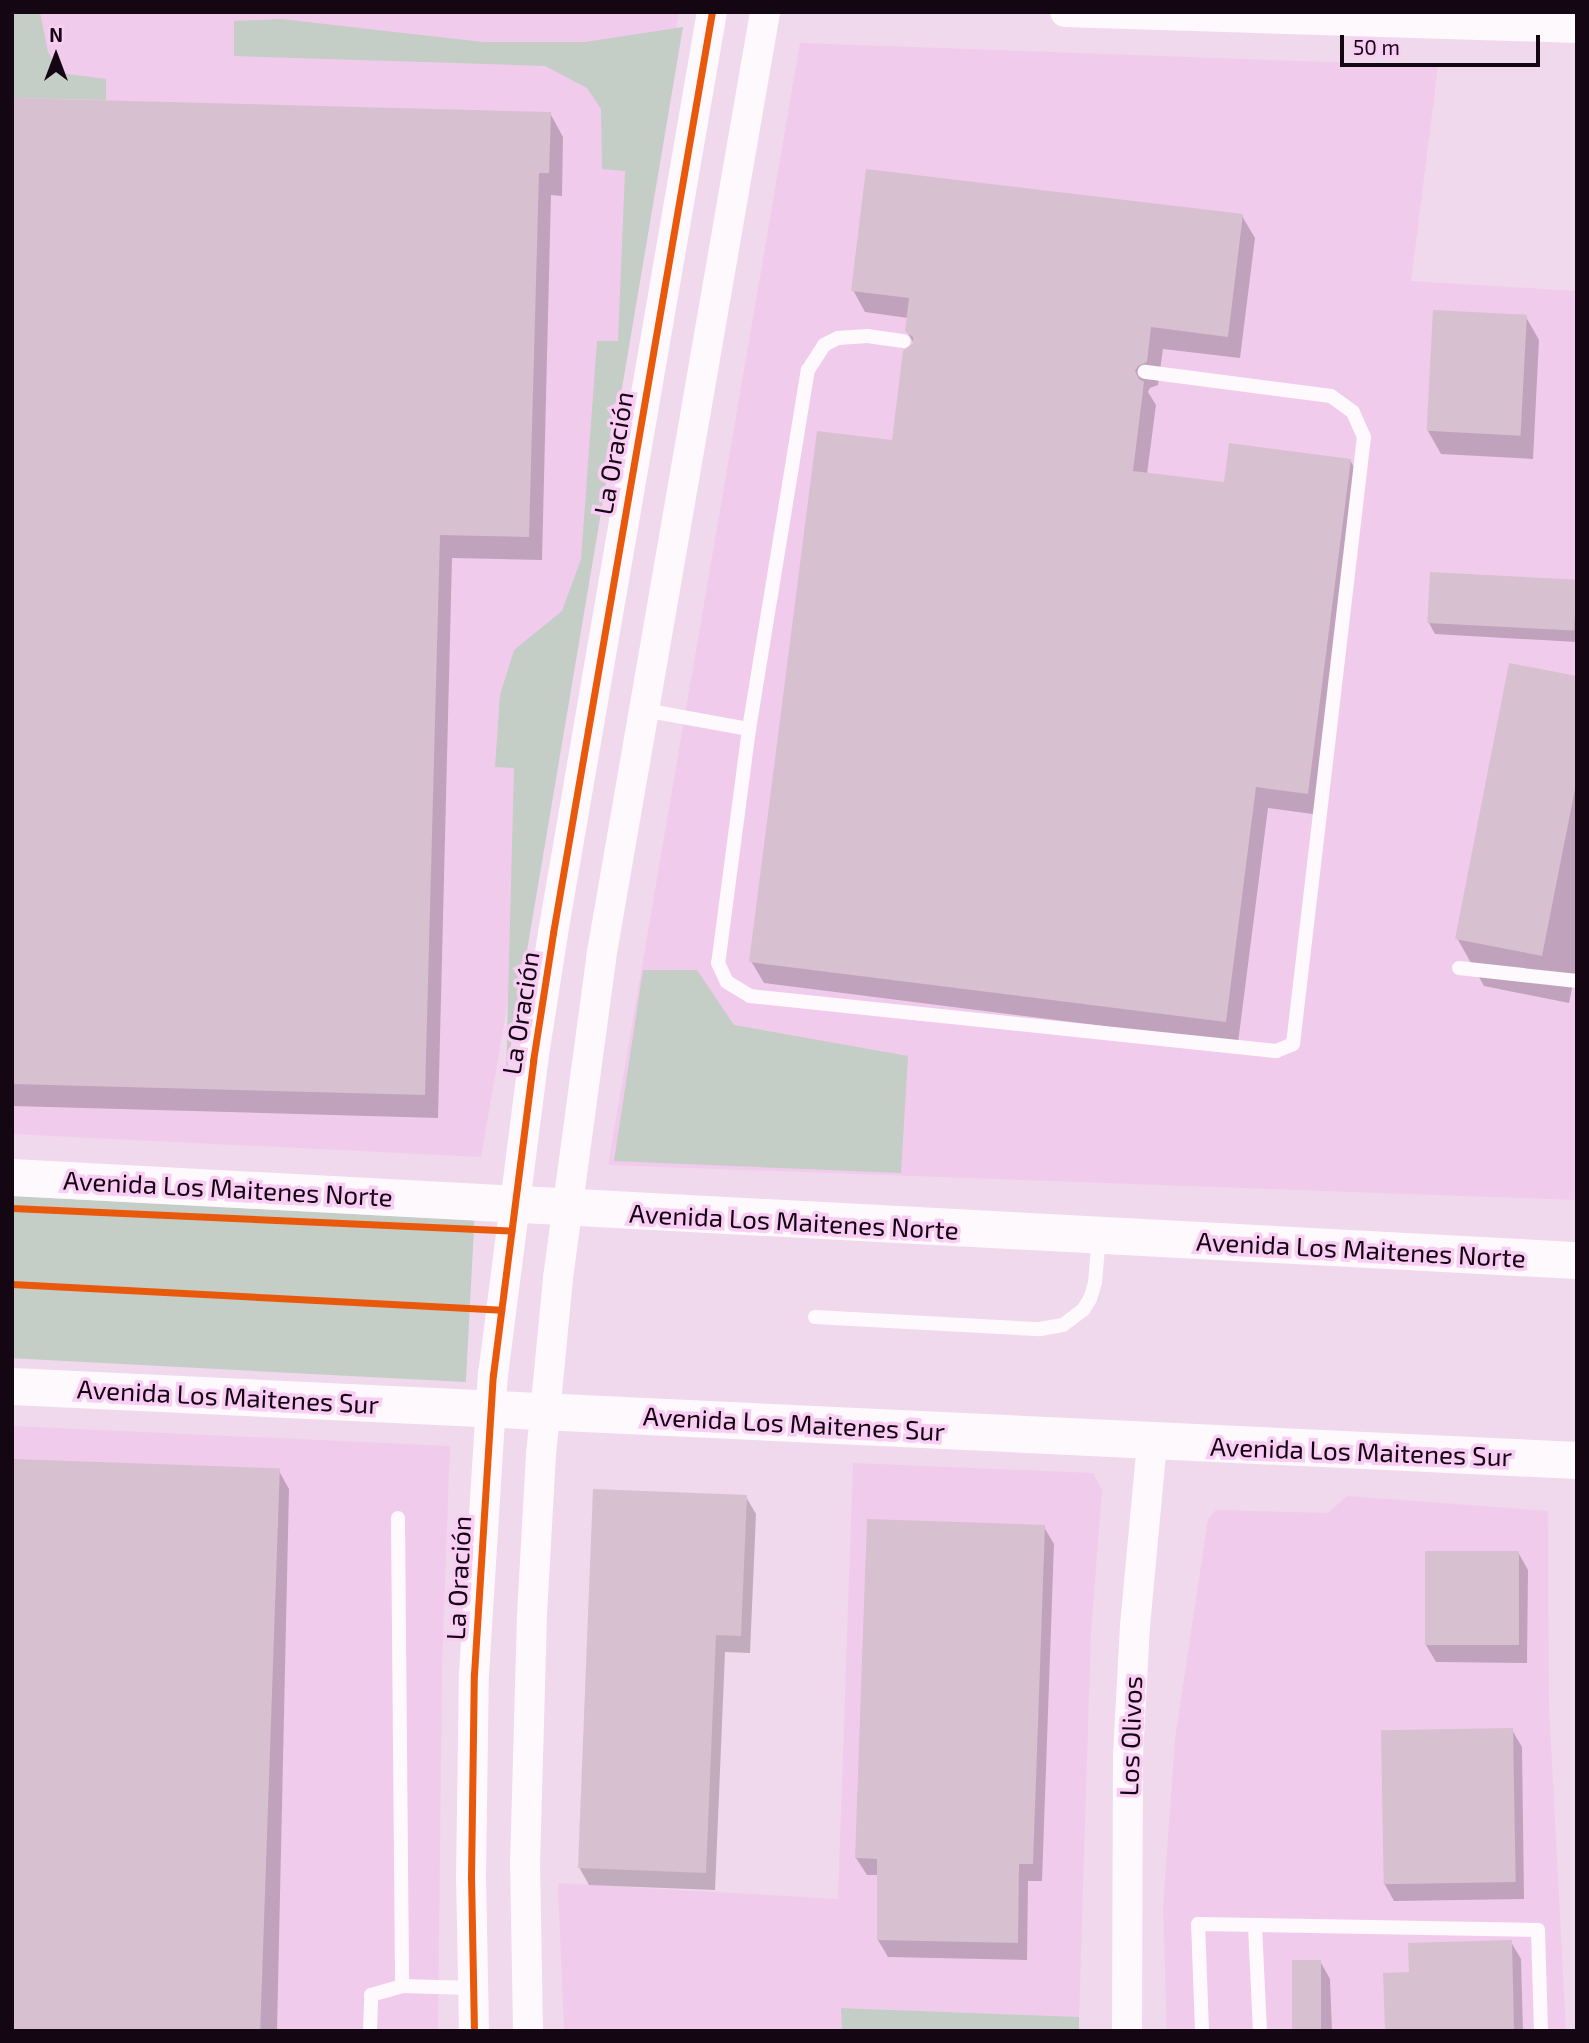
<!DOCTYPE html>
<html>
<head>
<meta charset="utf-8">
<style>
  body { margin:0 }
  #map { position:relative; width:1589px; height:2043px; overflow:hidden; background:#f0d8ed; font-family:"Exo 2",sans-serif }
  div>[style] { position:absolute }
  .built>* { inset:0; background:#f1cbec }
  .green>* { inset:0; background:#c5cdc7; transform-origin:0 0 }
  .shadow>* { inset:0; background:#0003 }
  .building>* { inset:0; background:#d7c0cf; transform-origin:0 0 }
  .service>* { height:14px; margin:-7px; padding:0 7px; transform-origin:7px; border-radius:7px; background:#fdf9fc }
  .minor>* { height:30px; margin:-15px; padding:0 15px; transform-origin:15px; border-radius:15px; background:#fdf9fc }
  .tertiary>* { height:37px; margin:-18.5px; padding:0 18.5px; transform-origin:18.5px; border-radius:18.5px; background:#fdf9fc }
  .cycleway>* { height:7px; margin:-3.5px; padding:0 3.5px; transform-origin:3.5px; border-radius:3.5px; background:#e8590c }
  span { translate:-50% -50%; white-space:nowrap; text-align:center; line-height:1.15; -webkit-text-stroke:7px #facef4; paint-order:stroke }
  .street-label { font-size:26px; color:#140612 }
  .frame { position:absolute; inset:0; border:14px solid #140612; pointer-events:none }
  .north { position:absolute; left:21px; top:21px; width:70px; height:70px; -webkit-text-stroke:5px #facef4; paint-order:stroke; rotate:0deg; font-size:19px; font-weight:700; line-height:28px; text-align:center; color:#140612 }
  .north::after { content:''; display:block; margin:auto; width:24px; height:32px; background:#140612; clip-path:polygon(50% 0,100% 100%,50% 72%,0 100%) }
  .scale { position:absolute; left:1340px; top:35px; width:200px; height:32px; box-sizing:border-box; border:4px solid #140612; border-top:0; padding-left:9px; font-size:21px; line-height:24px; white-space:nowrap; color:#140612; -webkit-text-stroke:5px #facef4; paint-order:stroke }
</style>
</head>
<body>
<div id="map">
  <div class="built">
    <i style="clip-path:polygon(12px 12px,679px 12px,481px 1157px,12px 1134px)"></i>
    <i style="clip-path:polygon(800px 43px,1438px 66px,1411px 281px,1577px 291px,1577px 1200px,608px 1165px)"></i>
    <i style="clip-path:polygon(12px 1426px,450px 1446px,442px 1666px,438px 2031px,12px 2031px)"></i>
    <i style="clip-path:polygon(853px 1463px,1093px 1473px,1102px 1490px,1091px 1632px,1079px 2017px,842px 2008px,842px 2031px,564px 2031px,558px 1883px,838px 1899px)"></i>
    <i style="clip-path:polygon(1347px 1496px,1548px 1511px,1549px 1706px,1566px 2031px,1167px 2031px,1163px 1908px,1175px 1739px,1208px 1519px,1216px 1510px,1328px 1513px)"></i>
  </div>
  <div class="green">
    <i style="clip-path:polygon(12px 12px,40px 12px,48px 52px,60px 73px,106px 79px,106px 100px,12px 98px)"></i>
    <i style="clip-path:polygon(281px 19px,483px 42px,585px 42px,683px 27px,506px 1075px,514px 768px,495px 767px,500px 695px,514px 650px,562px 611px,581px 559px,597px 341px,618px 341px,625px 171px,602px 169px,601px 109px,587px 88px,545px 66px,234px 56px,234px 21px)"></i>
    <i style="clip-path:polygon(643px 970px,697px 970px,734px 1025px,908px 1056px,901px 1173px,614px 1161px)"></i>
    <i style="left:12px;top:1196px;width:463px;height:162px;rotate:3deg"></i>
    <i style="clip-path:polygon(841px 2008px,1079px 2017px,1079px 2031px,842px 2031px)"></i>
  </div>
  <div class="shadow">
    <i style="clip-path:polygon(12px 100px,550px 113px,563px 137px,562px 196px,551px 195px,542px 560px,452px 558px,438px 1118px,12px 1106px)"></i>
    <i style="clip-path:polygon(1242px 216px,1255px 238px,1240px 358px,1163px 349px,1158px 385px,1150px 388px,1148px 392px,1156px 405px,1147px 474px,1226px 484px,1350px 460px,1362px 482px,1320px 815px,1268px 808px,1238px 1043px,764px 983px,751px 961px,893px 442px,914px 344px,907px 331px,908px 318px,865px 312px,853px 290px)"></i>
    <i style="clip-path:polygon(1526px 317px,1539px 340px,1533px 459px,1441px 454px,1428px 431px)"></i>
    <i style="clip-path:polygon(1577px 581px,1577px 642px,1435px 634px,1429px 623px)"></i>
    <i style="clip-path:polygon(1577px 677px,1577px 964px,1569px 1003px,1484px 986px,1457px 938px)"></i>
    <i style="clip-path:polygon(279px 1471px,289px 1489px,277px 2031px,12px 2031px)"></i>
    <i style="clip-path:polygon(746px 1497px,756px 1514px,750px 1653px,725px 1652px,715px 1890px,589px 1885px,579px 1867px)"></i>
    <i style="clip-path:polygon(1044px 1527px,1054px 1544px,1042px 1881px,1028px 1881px,1027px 1960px,888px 1957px,878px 1940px,879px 1875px,867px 1875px,856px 1858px)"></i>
    <i style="clip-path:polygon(1518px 1552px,1528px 1570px,1527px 1663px,1436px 1662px,1426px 1645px)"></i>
    <i style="clip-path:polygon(1512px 1730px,1522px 1747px,1524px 1899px,1394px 1901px,1384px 1883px)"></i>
    <i style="clip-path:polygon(1511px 1942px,1521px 1959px,1523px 2031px,1387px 2031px,1411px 1974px)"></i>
    <i style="clip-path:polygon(1320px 1961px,1330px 1979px,1332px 2031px,1296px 2031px)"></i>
  </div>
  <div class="building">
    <i style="clip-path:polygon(12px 98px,551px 112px,549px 173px,539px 173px,529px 537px,440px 535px,425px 1095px,12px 1084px)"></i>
    <i style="clip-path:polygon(866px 169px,1243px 214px,1228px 337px,1151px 327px,1147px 362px,1138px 366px,1135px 371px,1139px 379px,1144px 382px,1133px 471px,1224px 482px,1229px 443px,1351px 459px,1308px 794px,1256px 787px,1226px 1022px,749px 962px,817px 431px,892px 440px,903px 351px,913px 343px,913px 337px,905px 331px,909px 298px,851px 291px)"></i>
    <i style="left:1433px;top:310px;width:94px;height:121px;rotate:3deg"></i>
    <i style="left:1430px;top:572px;width:147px;height:51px;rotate:3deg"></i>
    <i style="clip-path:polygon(1509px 663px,1577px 676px,1577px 779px,1542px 956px,1455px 939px)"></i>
    <i style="left:12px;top:1459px;width:268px;height:572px;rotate:2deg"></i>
    <i style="clip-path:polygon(593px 1489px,747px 1495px,741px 1636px,716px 1635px,706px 1873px,578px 1868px)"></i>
    <i style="clip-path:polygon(867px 1519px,1045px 1525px,1033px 1864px,1019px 1864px,1018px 1943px,877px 1940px,877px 1859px,855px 1858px)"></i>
    <i style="left:1425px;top:1551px;width:94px;height:94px"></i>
    <i style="left:1513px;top:1728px;width:154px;height:132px;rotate:89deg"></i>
    <i style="clip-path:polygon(1512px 1940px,1514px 2031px,1385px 2031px,1383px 1973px,1409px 1972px,1408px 1943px)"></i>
    <i style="left:1292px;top:1960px;width:29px;height:71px"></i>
  </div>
  <div class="service">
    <i style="left:644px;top:710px;width:107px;rotate:10.3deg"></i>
    <i style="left:749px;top:729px;width:236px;rotate:97.5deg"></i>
    <i style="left:718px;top:963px;width:21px;rotate:65deg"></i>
    <i style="left:727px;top:982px;width:27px;rotate:31deg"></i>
    <i style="left:750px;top:996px;width:529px;rotate:5.97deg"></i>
    <i style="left:1276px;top:1051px;width:18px;rotate:-22deg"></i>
    <i style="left:1293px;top:1044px;width:611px;rotate:-83.33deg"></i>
    <i style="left:1364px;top:437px;width:27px;rotate:-114deg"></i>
    <i style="left:1353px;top:412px;width:27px;rotate:-144deg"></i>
    <i style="left:1331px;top:396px;width:188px;rotate:-172.6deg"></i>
    <i style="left:749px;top:729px;width:364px;rotate:-80.7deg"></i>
    <i style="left:808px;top:370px;width:30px;rotate:-57deg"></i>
    <i style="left:824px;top:345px;width:16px;rotate:-27deg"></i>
    <i style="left:838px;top:338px;width:29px;rotate:-4deg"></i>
    <i style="left:867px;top:336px;width:37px;rotate:8deg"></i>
    <i style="left:1459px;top:968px;width:119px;rotate:6.3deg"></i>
    <i style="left:815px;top:1317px;width:225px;rotate:3.1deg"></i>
    <i style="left:1040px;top:1329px;width:23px;rotate:-10deg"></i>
    <i style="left:1063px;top:1325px;width:25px;rotate:-37deg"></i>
    <i style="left:1083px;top:1310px;width:13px;rotate:-58deg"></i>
    <i style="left:1090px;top:1299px;width:17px;rotate:-73deg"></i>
    <i style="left:1095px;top:1283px;width:47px;rotate:-85.1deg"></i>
    <i style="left:398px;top:1518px;width:468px;rotate:89.5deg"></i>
    <i style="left:1255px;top:1926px;width:105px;rotate:87.3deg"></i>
    <i style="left:370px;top:2031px;width:36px;rotate:-88deg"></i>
    <i style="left:371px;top:1995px;width:32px;rotate:-16deg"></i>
    <i style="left:402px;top:1986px;width:70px;rotate:1.6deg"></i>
    <i style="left:1202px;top:2031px;width:107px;rotate:-92.1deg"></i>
    <i style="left:1198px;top:1924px;width:340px;rotate:1deg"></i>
    <i style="left:1538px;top:1930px;width:101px;rotate:88.3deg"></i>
  </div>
  <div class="minor">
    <i style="left:1065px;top:12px;width:512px;rotate:1.79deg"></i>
    <i style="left:474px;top:2031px;width:153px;rotate:-91.1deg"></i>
    <i style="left:471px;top:1878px;width:204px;rotate:-89.2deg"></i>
    <i style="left:474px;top:1674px;width:300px;rotate:-86.4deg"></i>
    <i style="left:493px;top:1375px;width:317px;rotate:-82.7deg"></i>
    <i style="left:533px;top:1061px;width:130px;rotate:-81.1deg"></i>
    <i style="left:553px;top:933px;width:935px;rotate:-80.21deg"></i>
    <i style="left:528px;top:2031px;width:165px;rotate:-91deg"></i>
    <i style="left:525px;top:1866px;width:251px;rotate:-88.4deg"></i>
    <i style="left:532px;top:1615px;width:160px;rotate:-86.8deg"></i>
    <i style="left:541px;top:1455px;width:178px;rotate:-84.5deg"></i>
    <i style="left:558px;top:1278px;width:323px;rotate:-82.3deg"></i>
    <i style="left:601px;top:958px;width:960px;rotate:-80.16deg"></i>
    <i style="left:1127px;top:2031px;width:276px;rotate:-89.8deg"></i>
    <i style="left:1128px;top:1755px;width:129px;rotate:-86.9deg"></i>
    <i style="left:1135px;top:1626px;width:185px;rotate:-84.7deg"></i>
  </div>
  <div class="tertiary">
    <i style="left:12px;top:1177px;width:1567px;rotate:3.04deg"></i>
    <i style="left:12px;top:1386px;width:1567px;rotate:2.71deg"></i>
  </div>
  <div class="cycleway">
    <i style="left:12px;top:1208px;width:500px;rotate:2.6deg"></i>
    <i style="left:12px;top:1284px;width:490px;rotate:3deg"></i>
    <i style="left:474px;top:2031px;width:153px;rotate:-91.1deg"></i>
    <i style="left:471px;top:1878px;width:204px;rotate:-89.2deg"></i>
    <i style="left:474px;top:1674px;width:300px;rotate:-86.4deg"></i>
    <i style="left:493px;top:1375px;width:317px;rotate:-82.7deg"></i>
    <i style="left:533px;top:1061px;width:130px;rotate:-81.1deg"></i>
    <i style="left:553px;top:933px;width:935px;rotate:-80.21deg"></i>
  </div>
  <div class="street-label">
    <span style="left:613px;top:453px;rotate:-80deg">La Oración</span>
    <span style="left:520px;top:1013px;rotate:-81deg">La Oración</span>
    <span style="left:228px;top:1188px;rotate:3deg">Avenida Los Maitenes Norte</span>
    <span style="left:794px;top:1221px;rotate:3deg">Avenida Los Maitenes Norte</span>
    <span style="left:1361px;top:1249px;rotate:3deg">Avenida Los Maitenes Norte</span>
    <span style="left:228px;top:1396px;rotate:3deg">Avenida Los Maitenes Sur</span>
    <span style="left:794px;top:1423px;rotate:3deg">Avenida Los Maitenes Sur</span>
    <span style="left:1361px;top:1451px;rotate:2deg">Avenida Los Maitenes Sur</span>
    <span style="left:458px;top:1578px;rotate:-87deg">La Oración</span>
    <span style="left:1130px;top:1736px;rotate:-88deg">Los Olivos</span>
  </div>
  <div class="frame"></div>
  <div class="north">N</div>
  <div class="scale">50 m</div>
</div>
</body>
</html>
